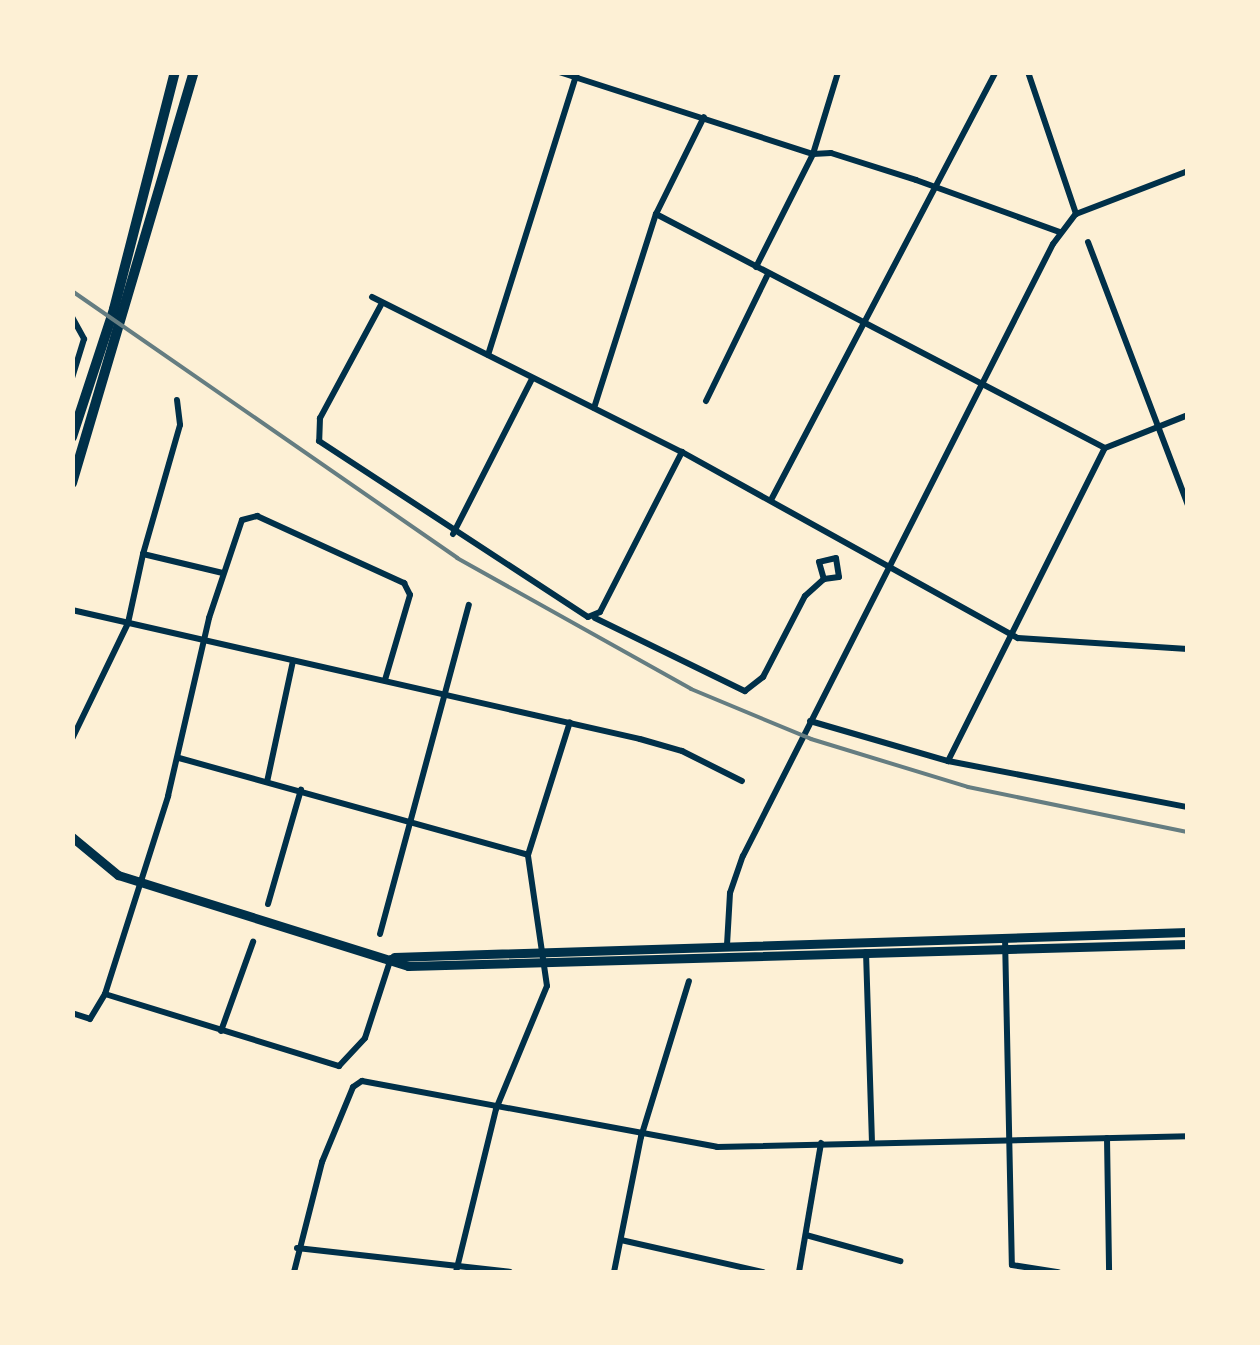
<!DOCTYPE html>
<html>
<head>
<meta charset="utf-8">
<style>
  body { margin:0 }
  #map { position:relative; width:1260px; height:1345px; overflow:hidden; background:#fdf0d5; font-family:"Times New Roman",serif }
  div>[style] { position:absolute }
  .minor>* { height:6px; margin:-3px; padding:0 3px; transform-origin:3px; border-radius:3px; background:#003049 }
  .tertiary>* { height:9px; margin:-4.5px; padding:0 4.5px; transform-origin:4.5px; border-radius:4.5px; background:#003049 }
  .secondary>* { height:10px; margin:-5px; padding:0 5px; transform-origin:5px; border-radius:5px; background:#003049 }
  .rail>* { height:4px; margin:-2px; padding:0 2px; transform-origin:2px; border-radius:2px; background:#657d81 }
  span { translate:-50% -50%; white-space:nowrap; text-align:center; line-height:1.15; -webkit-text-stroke:8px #fdf0d5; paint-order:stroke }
  .frame { position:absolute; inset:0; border:75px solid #fdf0d5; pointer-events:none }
</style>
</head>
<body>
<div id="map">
  <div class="minor">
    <i style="left:559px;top:72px;width:267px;rotate:17.9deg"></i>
    <i style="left:813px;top:154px;width:18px;rotate:-3deg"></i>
    <i style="left:831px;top:153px;width:89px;rotate:17.6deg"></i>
    <i style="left:916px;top:180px;width:153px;rotate:19.9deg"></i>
    <i style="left:1028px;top:72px;width:150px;rotate:71.3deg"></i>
    <i style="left:656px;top:214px;width:506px;rotate:27.53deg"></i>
    <i style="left:1088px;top:242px;width:281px;rotate:69.2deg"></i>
    <i style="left:756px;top:267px;width:127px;rotate:-63.2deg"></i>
    <i style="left:813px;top:154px;width:86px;rotate:-73deg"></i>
    <i style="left:372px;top:297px;width:347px;rotate:26.6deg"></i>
    <i style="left:682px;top:452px;width:384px;rotate:29deg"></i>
    <i style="left:1018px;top:638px;width:170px;rotate:3.7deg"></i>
    <i style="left:382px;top:303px;width:131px;rotate:118.3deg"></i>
    <i style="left:320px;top:418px;width:23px;rotate:92deg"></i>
    <i style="left:319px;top:441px;width:321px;rotate:33.2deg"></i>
    <i style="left:588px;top:617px;width:13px;rotate:-23deg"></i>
    <i style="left:600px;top:612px;width:180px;rotate:-62.9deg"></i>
    <i style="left:72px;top:317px;width:25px;rotate:61deg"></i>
    <i style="left:84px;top:339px;width:41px;rotate:107.1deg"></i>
    <i style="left:488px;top:355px;width:297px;rotate:-72.5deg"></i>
    <i style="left:177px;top:400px;width:25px;rotate:83deg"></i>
    <i style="left:180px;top:425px;width:134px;rotate:106deg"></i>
    <i style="left:143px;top:554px;width:82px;rotate:13.4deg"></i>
    <i style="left:706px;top:401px;width:139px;rotate:-64deg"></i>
    <i style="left:594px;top:408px;width:204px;rotate:-72.3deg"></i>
    <i style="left:656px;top:214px;width:108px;rotate:-63.7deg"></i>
    <i style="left:771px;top:500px;width:484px;rotate:-62.3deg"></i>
    <i style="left:453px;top:534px;width:174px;rotate:-63deg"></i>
    <i style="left:72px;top:610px;width:582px;rotate:12.8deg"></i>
    <i style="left:640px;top:739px;width:44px;rotate:15.9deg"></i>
    <i style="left:682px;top:751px;width:67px;rotate:26.6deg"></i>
    <i style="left:595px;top:618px;width:167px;rotate:26deg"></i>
    <i style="left:745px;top:691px;width:23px;rotate:-38deg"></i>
    <i style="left:763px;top:677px;width:91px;rotate:-62.6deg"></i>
    <i style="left:805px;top:596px;width:25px;rotate:-42deg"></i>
    <i style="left:824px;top:579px;width:15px;rotate:-8deg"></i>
    <i style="left:839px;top:577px;width:19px;rotate:-99deg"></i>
    <i style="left:836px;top:558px;width:17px;rotate:167deg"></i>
    <i style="left:819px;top:562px;width:18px;rotate:74deg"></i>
    <i style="left:810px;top:721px;width:144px;rotate:16.2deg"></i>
    <i style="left:948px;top:761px;width:244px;rotate:10.9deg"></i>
    <i style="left:72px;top:739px;width:129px;rotate:-64.2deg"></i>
    <i style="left:128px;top:623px;width:71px;rotate:-77.7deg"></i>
    <i style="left:179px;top:758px;width:362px;rotate:15.5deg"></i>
    <i style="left:948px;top:761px;width:350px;rotate:-63.4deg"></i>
    <i style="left:1105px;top:448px;width:89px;rotate:-21.7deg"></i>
    <i style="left:267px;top:782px;width:124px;rotate:-77.9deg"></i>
    <i style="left:268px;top:904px;width:119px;rotate:-73.9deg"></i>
    <i style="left:380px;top:934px;width:341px;rotate:-74.9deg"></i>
    <i style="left:1005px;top:937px;width:328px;rotate:88.8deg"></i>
    <i style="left:1012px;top:1265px;width:47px;rotate:8.7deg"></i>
    <i style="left:727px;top:945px;width:52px;rotate:-86.7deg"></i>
    <i style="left:730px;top:893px;width:39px;rotate:-71deg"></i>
    <i style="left:743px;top:856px;width:686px;rotate:-63.14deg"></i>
    <i style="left:1053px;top:244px;width:38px;rotate:-53deg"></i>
    <i style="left:1076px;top:214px;width:120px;rotate:-21deg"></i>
    <i style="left:866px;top:952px;width:188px;rotate:88.2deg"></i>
    <i style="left:105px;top:994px;width:245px;rotate:17.1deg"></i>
    <i style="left:339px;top:1066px;width:38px;rotate:-47deg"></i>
    <i style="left:365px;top:1038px;width:84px;rotate:-72deg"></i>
    <i style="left:72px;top:1013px;width:19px;rotate:18deg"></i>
    <i style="left:90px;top:1019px;width:29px;rotate:-59deg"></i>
    <i style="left:105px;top:994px;width:208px;rotate:-72.3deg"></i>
    <i style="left:168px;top:796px;width:183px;rotate:-77deg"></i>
    <i style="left:209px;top:618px;width:103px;rotate:-71.4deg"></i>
    <i style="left:242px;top:520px;width:16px;rotate:-15deg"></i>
    <i style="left:257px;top:516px;width:162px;rotate:24.5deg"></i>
    <i style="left:404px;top:583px;width:13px;rotate:63deg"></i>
    <i style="left:410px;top:595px;width:89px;rotate:106.4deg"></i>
    <i style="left:221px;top:1031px;width:95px;rotate:-70.2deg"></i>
    <i style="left:1107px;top:1138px;width:134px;rotate:89.1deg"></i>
    <i style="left:806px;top:1235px;width:98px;rotate:15.5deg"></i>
    <i style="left:621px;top:1240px;width:146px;rotate:12.7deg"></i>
    <i style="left:297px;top:1248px;width:214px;rotate:6.4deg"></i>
    <i style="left:294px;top:1272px;width:114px;rotate:-75.7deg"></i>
    <i style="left:322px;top:1162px;width:81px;rotate:-67.5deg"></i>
    <i style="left:353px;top:1087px;width:11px;rotate:-34deg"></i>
    <i style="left:362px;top:1081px;width:361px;rotate:10.5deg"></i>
    <i style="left:717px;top:1147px;width:471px;rotate:-1.3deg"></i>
    <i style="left:456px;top:1272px;width:168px;rotate:-76.2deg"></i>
    <i style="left:496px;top:1109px;width:133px;rotate:-67.5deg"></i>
    <i style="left:547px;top:986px;width:132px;rotate:-98.3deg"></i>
    <i style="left:528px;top:855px;width:139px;rotate:-72.5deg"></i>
    <i style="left:614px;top:1272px;width:138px;rotate:-78.7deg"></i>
    <i style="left:641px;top:1137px;width:163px;rotate:-72.9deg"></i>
    <i style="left:799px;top:1272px;width:131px;rotate:-80.3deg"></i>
  </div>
  <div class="tertiary">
    <i style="left:72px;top:837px;width:60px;rotate:39.6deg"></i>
    <i style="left:118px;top:875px;width:304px;rotate:17.4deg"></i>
    <i style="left:408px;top:966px;width:780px;rotate:-1.62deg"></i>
    <i style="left:394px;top:957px;width:794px;rotate:-1.8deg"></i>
  </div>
  <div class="secondary">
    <i style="left:72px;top:437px;width:135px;rotate:-71.8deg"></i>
    <i style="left:114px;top:309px;width:245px;rotate:-75.6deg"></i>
    <i style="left:72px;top:483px;width:429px;rotate:-73.5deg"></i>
  </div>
  <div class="rail">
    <i style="left:72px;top:291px;width:469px;rotate:34.7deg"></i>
    <i style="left:457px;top:558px;width:268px;rotate:29.2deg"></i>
    <i style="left:691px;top:689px;width:130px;rotate:22.6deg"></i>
    <i style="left:811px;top:739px;width:164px;rotate:17deg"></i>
    <i style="left:968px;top:787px;width:225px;rotate:11.6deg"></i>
  </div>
  <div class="frame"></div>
</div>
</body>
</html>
